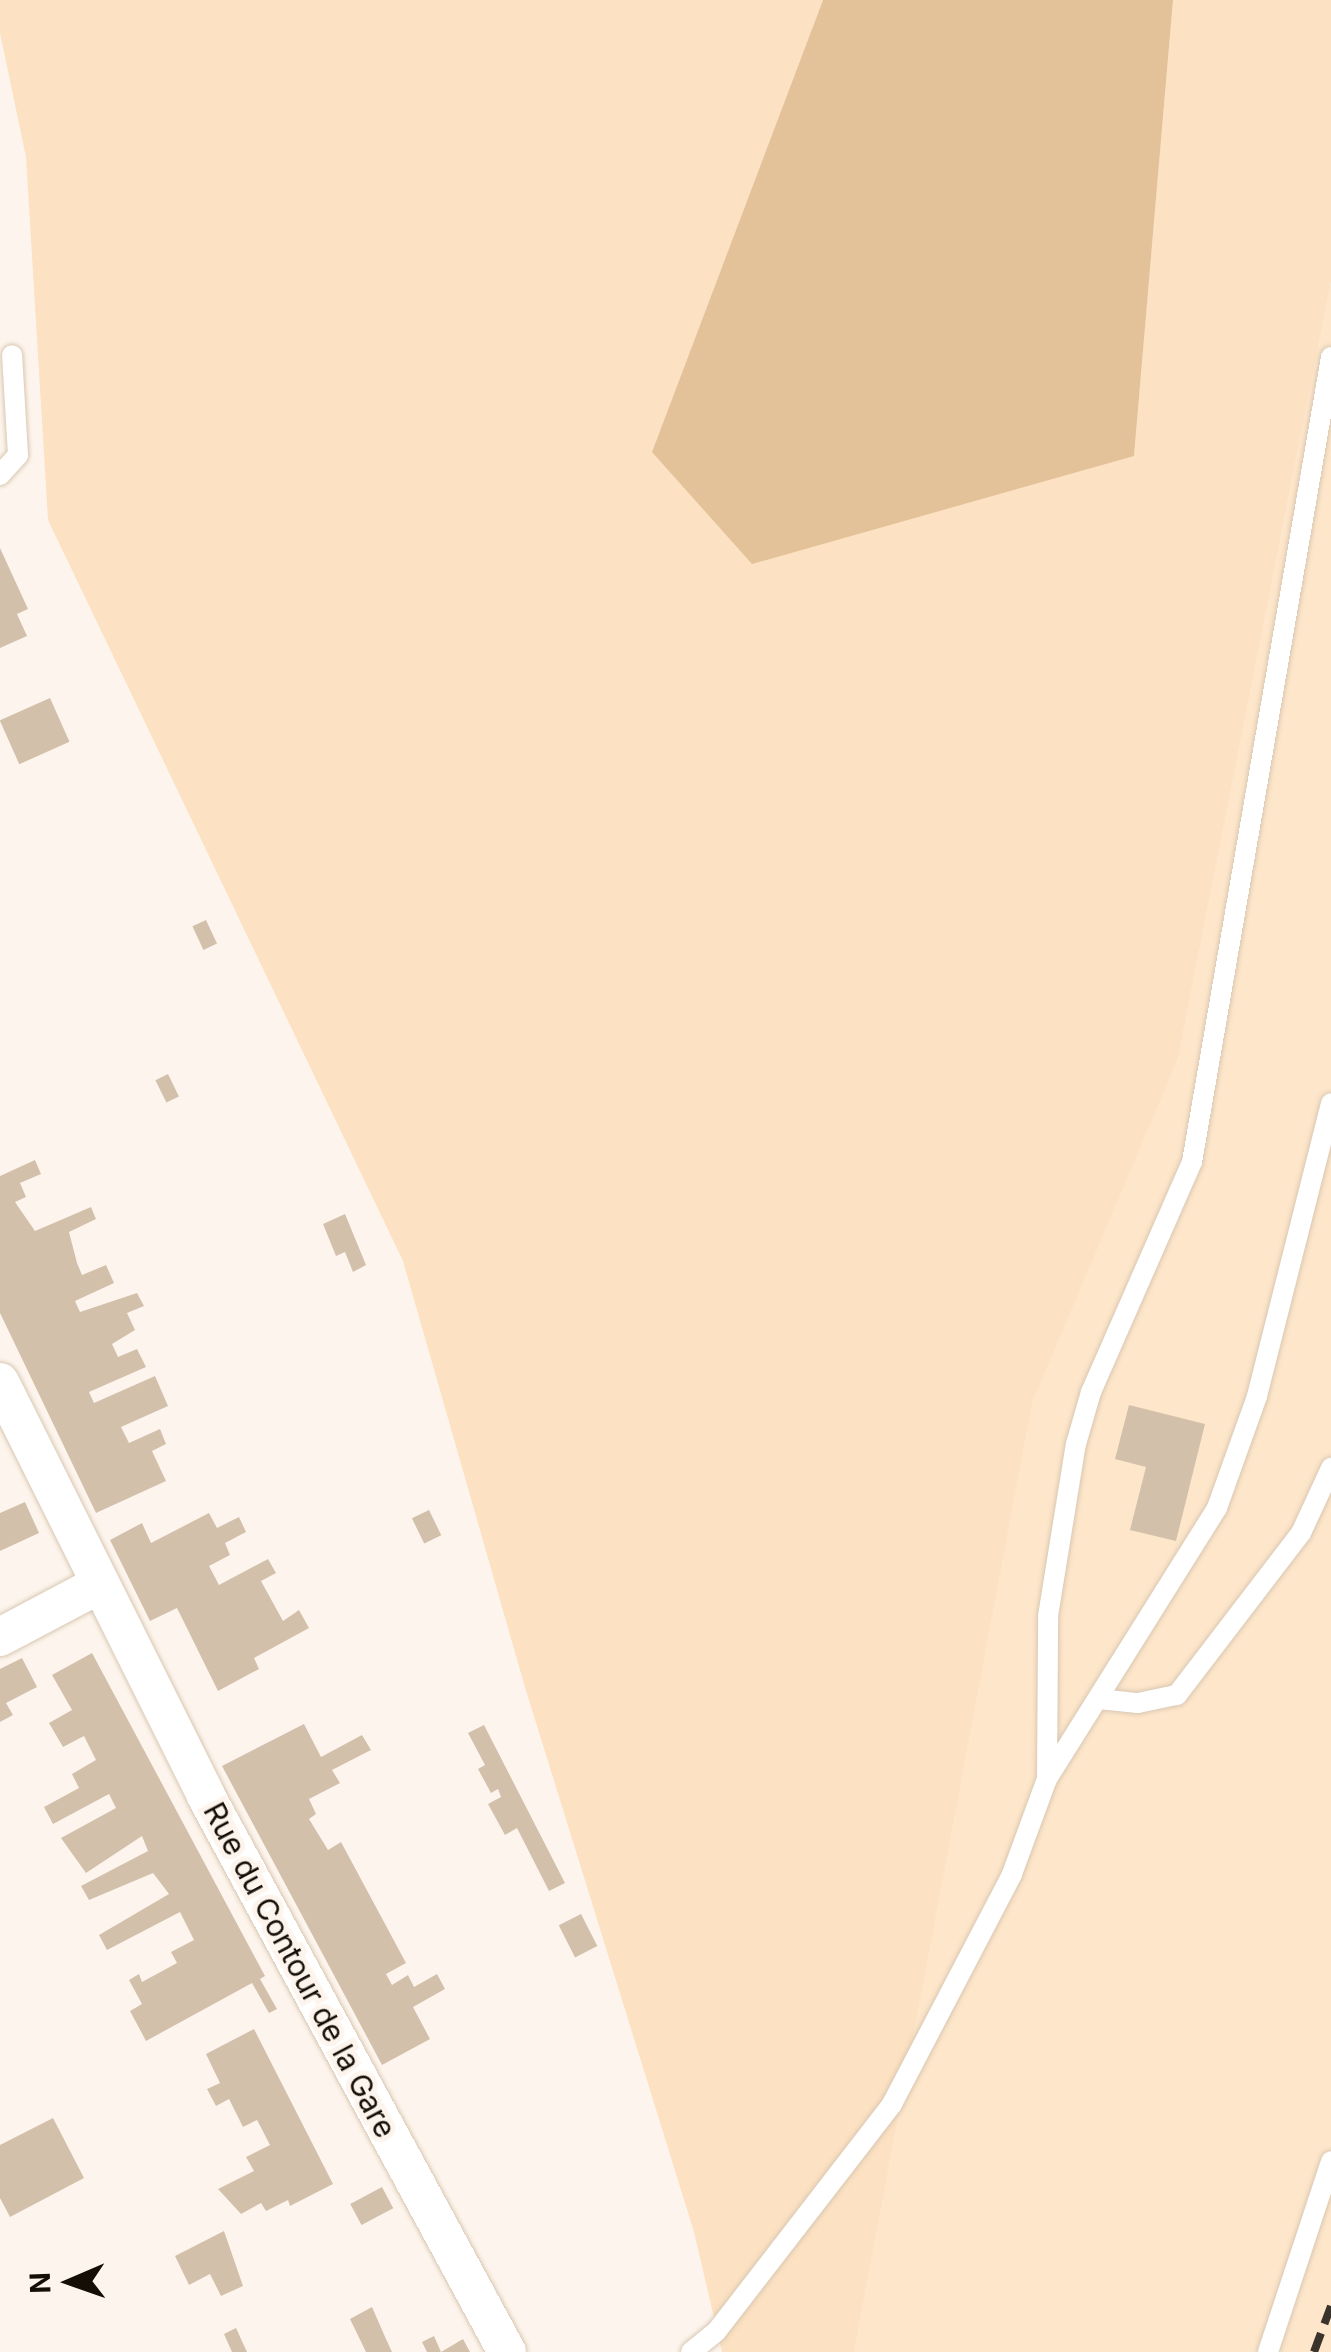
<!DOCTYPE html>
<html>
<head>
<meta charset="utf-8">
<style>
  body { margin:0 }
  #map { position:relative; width:1331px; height:2352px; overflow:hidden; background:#fdf5ed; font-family:Inter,sans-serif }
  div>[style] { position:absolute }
  .built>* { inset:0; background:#fde6ca }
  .green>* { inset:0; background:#fce1c2 }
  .forest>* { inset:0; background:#e3c299 }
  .building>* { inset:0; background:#d2c0ab; transform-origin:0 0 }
  .roads { filter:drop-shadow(0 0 2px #d9c7b2) drop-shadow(0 0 2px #d9c7b2) }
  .service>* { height:20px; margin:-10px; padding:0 10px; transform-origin:10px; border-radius:10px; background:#fff }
  .minor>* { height:38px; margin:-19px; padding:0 19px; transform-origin:19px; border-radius:19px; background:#fff }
  .rail>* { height:8px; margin-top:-4px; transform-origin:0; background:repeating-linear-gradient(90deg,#3b342d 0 20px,transparent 0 30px) }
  span { translate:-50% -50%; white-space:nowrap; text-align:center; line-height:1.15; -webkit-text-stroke:10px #fdf5ed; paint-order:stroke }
  .street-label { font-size:30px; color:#140e07 }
  .north { position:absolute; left:20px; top:2232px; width:100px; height:100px; -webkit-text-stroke:8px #fdf5ed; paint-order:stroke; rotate:268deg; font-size:28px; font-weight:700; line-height:40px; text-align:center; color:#140e07 }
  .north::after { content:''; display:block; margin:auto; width:35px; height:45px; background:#140e07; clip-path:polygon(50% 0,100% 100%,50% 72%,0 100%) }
</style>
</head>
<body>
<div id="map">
  <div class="built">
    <i style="clip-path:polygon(1331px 282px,1331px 2352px,854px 2352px,1031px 1402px,1178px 1059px)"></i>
  </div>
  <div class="green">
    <i style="clip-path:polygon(0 0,823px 0,652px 452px,1134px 456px,1173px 0,1331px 0,1331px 282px,1178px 1059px,1032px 1402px,854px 2352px,722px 2352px,694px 2232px,524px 1684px,403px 1261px,48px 520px,26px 157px,0 33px)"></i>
  </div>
  <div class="forest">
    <i style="clip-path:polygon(823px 0,1173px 0,1134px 456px,752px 564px,652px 452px)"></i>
  </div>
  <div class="building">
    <i style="clip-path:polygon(0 548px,28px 609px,17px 614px,27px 636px,0 648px)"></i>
    <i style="left:50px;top:698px;width:48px;height:55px;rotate:66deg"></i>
    <i style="left:206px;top:920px;width:26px;height:15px;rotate:65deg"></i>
    <i style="left:168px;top:1074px;width:25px;height:14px;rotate:64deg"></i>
    <i style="clip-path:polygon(35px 1160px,41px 1174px,20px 1183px,26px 1197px,15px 1202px,35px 1231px,91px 1207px,96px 1219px,69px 1232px,77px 1263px,82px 1275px,106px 1265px,114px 1283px,75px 1301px,80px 1312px,137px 1293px,144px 1306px,127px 1313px,135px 1330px,112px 1344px,118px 1357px,137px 1349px,146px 1367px,89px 1392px,94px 1403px,155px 1376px,168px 1406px,121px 1427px,129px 1443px,160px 1429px,166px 1444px,152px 1451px,166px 1481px,96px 1513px,0 1313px,0 1176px)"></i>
    <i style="clip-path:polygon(345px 1214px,366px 1265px,353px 1272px,345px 1252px,336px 1256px,323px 1224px)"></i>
    <i style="clip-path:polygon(1129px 1405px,1205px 1424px,1176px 1541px,1130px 1530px,1146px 1467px,1115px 1459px)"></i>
    <i style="clip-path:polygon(25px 1502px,39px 1533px,0 1551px,0 1513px)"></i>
    <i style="left:429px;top:1510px;width:28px;height:19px;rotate:64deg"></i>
    <i style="clip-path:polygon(209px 1513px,217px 1528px,239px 1517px,246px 1532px,225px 1543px,230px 1555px,209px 1566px,219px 1585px,268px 1559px,276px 1573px,261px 1581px,283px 1621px,299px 1610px,309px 1628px,254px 1658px,259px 1669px,218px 1691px,177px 1608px,150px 1621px,110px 1540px,142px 1523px,151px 1543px)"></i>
    <i style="clip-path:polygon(92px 1653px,265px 1976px,260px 1979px,277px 2009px,269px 2013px,252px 1983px,146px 2041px,130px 2011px,142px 2004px,129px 1980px,139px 1974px,142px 1982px,177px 1963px,171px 1952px,194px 1940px,180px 1912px,107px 1950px,99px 1935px,169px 1894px,153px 1873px,89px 1900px,81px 1886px,148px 1851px,142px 1836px,86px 1873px,61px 1838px,116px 1808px,109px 1794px,53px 1824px,44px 1807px,79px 1788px,72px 1774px,96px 1760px,84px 1736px,63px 1747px,49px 1723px,72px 1710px,52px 1675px)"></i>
    <i style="clip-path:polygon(22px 1658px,37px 1687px,6px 1703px,13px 1715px,0 1722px,0 1669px)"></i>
    <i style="clip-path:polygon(304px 1724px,321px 1757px,362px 1735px,371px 1750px,332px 1770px,340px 1783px,309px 1799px,316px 1814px,309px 1819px,328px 1850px,341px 1842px,406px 1963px,386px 1974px,392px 1985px,408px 1975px,414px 1987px,437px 1974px,445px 1989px,413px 2007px,430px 2039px,382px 2065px,222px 1766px)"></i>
    <i style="clip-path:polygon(484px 1725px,565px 1883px,549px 1891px,517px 1828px,505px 1835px,488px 1804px,501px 1797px,498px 1789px,491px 1793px,478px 1769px,485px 1765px,468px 1733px)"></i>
    <i style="left:581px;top:1914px;width:36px;height:25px;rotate:63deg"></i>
    <i style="clip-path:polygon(254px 2029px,333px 2184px,290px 2206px,288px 2200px,266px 2211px,261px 2203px,241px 2214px,218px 2189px,254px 2171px,246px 2157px,270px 2145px,257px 2120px,243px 2127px,229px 2099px,216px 2106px,207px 2089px,220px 2083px,206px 2054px)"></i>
    <i style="clip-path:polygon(53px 2118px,84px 2178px,10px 2217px,0 2198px,0 2145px)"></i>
    <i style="left:382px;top:2187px;width:24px;height:36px;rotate:62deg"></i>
    <i style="clip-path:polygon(224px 2231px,243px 2286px,221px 2296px,210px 2274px,189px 2285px,175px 2256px)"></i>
    <i style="clip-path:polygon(372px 2307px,386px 2339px,392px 2352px,366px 2352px,350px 2319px)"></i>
    <i style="clip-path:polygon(236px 2328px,247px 2352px,232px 2352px,224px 2334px)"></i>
    <i style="clip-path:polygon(434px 2336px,441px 2352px,463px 2339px,470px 2352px,427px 2352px,422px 2342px)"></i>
  </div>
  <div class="roads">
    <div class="service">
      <i style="left:0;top:475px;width:27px;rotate:-48deg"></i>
      <i style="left:18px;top:455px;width:100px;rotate:-93.4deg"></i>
      <i style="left:1099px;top:1699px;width:39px;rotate:6deg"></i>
      <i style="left:1138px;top:1703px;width:40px;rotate:-12deg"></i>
      <i style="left:1177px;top:1695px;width:204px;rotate:-52.6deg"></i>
      <i style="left:1301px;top:1533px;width:72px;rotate:-65.2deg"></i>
      <i style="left:1047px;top:1779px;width:163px;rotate:-89.6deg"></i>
      <i style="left:1048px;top:1616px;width:174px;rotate:-80.8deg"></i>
      <i style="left:1076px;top:1444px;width:54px;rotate:-73.9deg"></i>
      <i style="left:1091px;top:1392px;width:251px;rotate:-66.3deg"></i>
      <i style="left:1192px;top:1162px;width:817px;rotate:-80.2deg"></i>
      <i style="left:691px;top:2352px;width:32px;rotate:-39deg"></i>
      <i style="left:716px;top:2332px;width:288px;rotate:-52.3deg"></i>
      <i style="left:892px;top:2104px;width:259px;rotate:-62.4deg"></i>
      <i style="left:1012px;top:1874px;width:101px;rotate:-69.8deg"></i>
      <i style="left:1047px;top:1779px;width:320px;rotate:-57.9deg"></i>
      <i style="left:1217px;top:1508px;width:119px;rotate:-70.3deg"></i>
      <i style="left:1257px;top:1396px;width:302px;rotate:-75.8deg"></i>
      <i style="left:1268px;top:2352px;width:201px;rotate:-71.7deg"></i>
    </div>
    <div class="minor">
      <i style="left:0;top:1382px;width:462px;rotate:63.5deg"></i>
      <i style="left:206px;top:1796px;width:632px;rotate:61.57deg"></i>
      <i style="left:0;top:1637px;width:113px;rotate:-27.9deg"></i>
    </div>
  </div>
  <div class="rail">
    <i style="left:1314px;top:2352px;width:49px;rotate:-69.7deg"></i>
  </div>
  <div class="street-label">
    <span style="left:300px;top:1970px;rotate:62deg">Rue du Contour de la Gare</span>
  </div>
  <div class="north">N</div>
</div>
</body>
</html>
